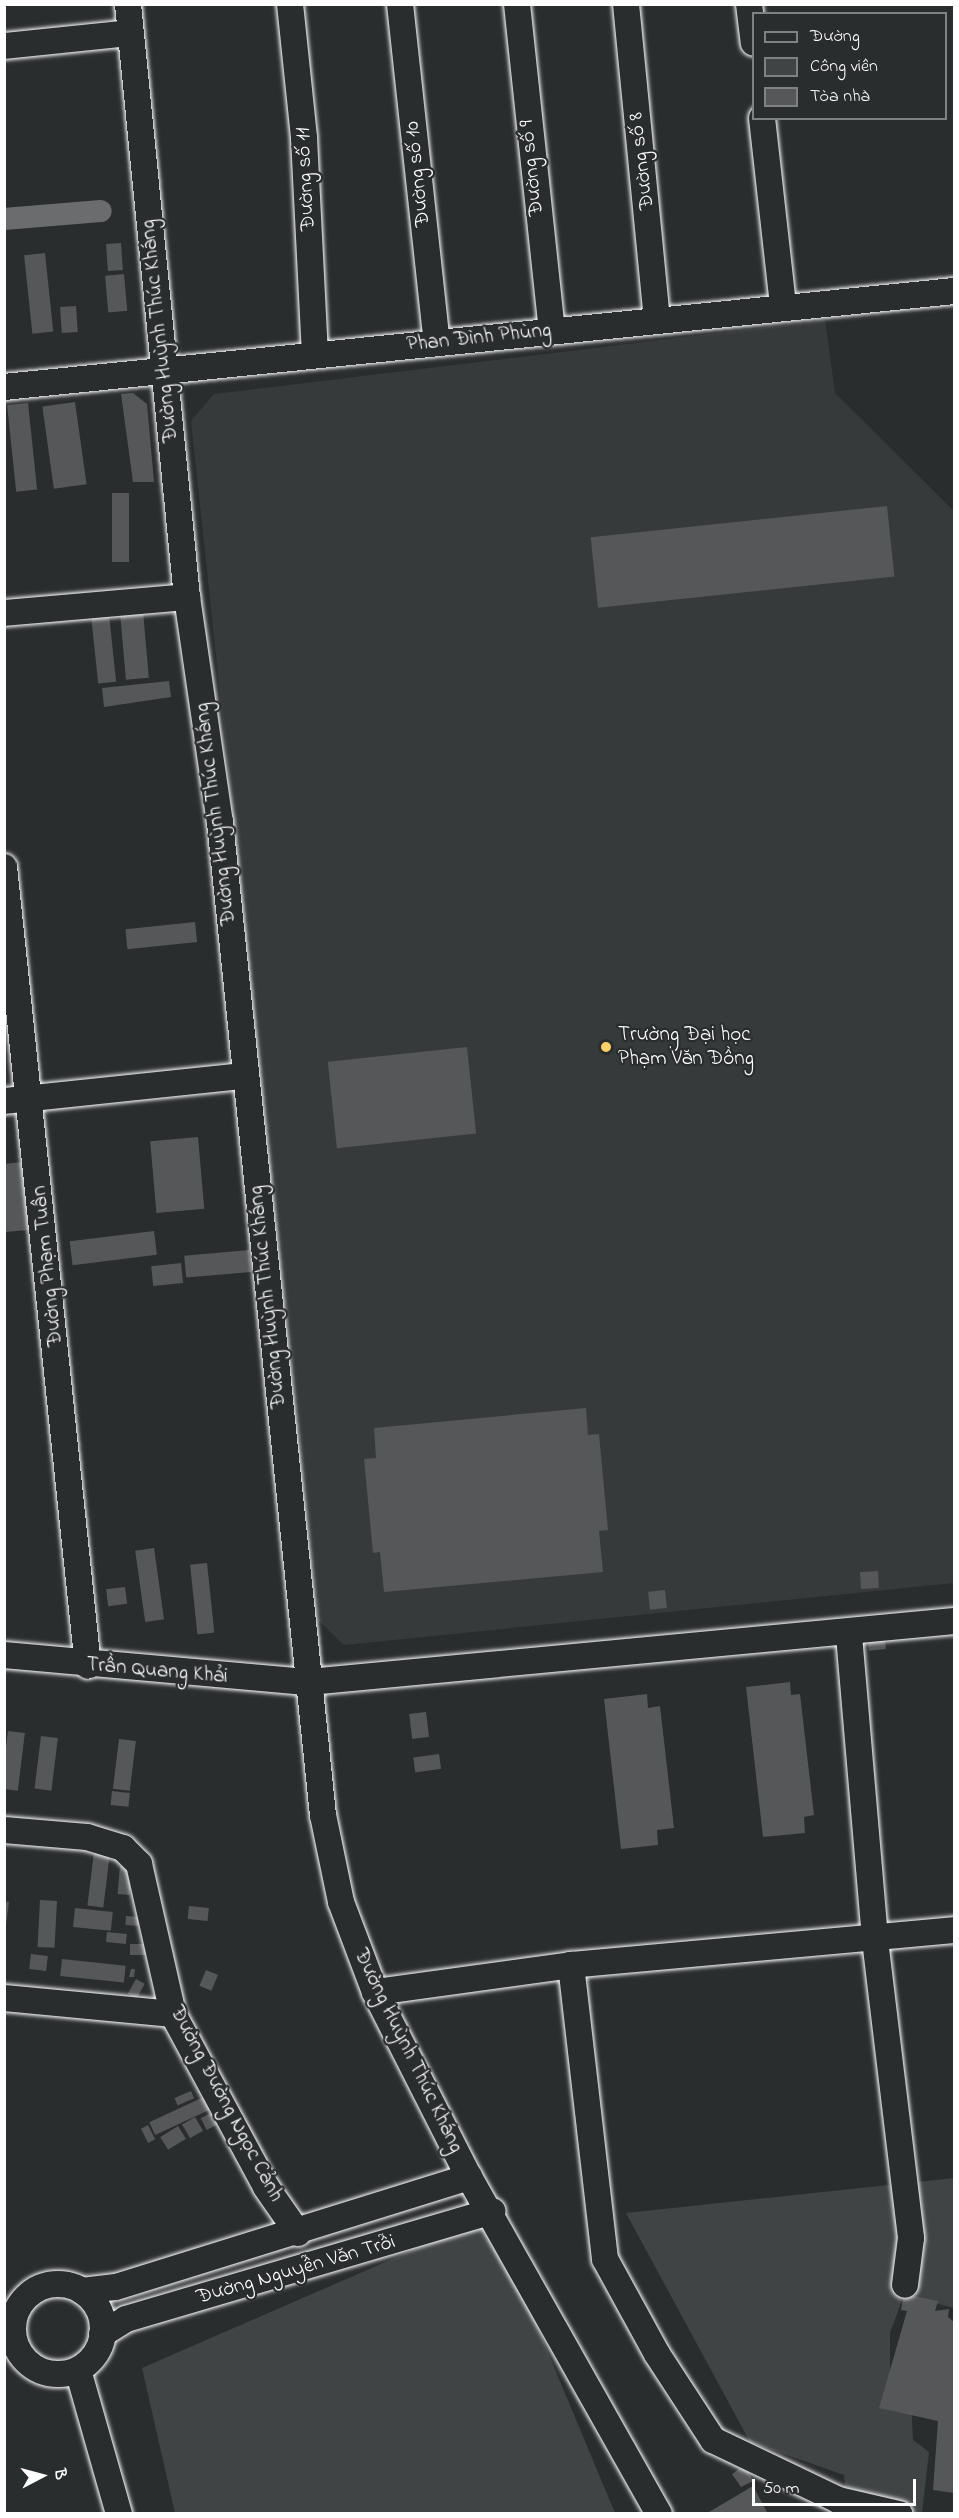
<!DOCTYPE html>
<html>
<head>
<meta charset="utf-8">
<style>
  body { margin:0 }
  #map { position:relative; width:959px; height:2518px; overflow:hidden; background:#2a2d2e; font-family:"Indie Flower",sans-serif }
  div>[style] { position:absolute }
  .built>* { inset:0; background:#373a3b }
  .green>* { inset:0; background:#414445 }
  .canal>* { height:22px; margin:-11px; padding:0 11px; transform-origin:11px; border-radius:11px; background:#6a6c6d }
  .building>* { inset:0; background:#555758; transform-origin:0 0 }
  .roads { filter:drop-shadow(0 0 2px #fff) drop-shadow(0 0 2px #fff) }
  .minor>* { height:26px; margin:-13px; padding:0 13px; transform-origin:13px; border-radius:13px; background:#2a2d2e }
  .minor>.ring { margin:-13px; padding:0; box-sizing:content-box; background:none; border:26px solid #2a2d2e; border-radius:50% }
  .dots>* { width:16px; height:16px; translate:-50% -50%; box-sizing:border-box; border:3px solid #2a2d2e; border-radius:50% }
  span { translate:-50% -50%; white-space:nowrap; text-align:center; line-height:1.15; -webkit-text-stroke:4.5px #2a2d2e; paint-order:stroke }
  .street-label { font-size:21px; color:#fff }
  .poi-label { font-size:21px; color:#fff }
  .left { translate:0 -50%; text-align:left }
  .frame { position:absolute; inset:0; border:6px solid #fff; pointer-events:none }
  .legend { position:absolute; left:752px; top:12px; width:195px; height:108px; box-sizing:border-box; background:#2a2d2e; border:2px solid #7f8182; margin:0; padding:8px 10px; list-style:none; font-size:18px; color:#fff }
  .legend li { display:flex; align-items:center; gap:12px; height:30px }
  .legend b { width:30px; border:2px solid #7f8182 }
  .north { position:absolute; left:12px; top:2446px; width:60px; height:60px; -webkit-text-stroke:4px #2a2d2e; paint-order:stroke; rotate:84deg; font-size:16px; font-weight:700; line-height:24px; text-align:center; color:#fff }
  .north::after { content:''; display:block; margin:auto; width:21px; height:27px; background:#fff; clip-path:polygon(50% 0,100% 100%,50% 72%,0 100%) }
  .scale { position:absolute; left:752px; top:2479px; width:164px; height:27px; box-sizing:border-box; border:3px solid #fff; border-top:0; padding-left:8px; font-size:18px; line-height:21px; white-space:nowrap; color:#fff; -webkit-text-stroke:4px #2a2d2e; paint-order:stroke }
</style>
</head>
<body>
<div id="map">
  <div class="built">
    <i style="clip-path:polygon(825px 320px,835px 393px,954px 511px,954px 1583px,344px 1645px,319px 1621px,191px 421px,214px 394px)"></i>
  </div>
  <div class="green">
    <i style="clip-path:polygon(954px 2178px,954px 2308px,904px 2295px,890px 2333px,890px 2384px,911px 2401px,913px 2440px,929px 2452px,922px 2513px,848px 2513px,844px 2475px,750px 2442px,626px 2213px)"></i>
    <i style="clip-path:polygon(491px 2216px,615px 2513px,175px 2513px,142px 2368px)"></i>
  </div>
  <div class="canal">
    <i style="left:4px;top:219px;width:97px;rotate:-4.7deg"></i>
  </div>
  <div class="building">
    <i style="left:121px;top:243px;width:27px;height:15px;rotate:86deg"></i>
    <i style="left:45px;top:253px;width:79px;height:21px;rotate:84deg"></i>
    <i style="left:124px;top:274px;width:37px;height:19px;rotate:85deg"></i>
    <i style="left:76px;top:306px;width:26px;height:16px;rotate:86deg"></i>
    <i style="clip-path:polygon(133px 393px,147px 404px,154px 482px,133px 482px,121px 394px)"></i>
    <i style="left:75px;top:402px;width:83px;height:33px;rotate:82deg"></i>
    <i style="left:28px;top:403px;width:87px;height:21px;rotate:84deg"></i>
    <i style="left:112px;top:493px;width:17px;height:69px"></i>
    <i style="left:887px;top:506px;width:71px;height:298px;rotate:84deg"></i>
    <i style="left:143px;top:611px;width:67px;height:23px;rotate:85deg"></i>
    <i style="left:109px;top:614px;width:68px;height:18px;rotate:84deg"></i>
    <i style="clip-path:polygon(169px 681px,171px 697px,104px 707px,102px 688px)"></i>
    <i style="left:195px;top:922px;width:20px;height:70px;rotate:84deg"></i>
    <i style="left:467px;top:1047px;width:87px;height:140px;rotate:84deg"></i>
    <i style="left:198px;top:1137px;width:72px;height:48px;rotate:85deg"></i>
    <i style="clip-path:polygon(22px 1162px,29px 1230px,5px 1232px,4px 1164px)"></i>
    <i style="left:154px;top:1231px;width:24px;height:85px;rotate:83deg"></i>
    <i style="left:249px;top:1250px;width:22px;height:65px;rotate:85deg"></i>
    <i style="left:181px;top:1263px;width:20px;height:30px;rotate:84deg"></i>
    <i style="clip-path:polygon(586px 1408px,588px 1435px,599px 1434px,608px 1530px,599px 1531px,603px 1572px,384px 1592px,380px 1552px,373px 1553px,364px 1459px,376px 1458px,374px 1428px)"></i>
    <i style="left:154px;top:1548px;width:72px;height:19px;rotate:82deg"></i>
    <i style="left:207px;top:1563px;width:70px;height:17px;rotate:84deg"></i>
    <i style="left:878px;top:1571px;width:17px;height:18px;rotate:87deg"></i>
    <i style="left:125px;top:1587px;width:17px;height:19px;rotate:83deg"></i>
    <i style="left:665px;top:1590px;width:18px;height:17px;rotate:84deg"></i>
    <i style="left:884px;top:1631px;width:18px;height:17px;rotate:84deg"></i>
    <i style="clip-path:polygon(790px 1682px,791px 1695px,800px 1694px,814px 1815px,804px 1817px,805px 1833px,763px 1837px,746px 1687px)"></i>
    <i style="clip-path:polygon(647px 1694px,648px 1708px,660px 1706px,674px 1828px,657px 1830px,658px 1845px,621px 1849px,604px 1699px)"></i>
    <i style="left:426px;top:1712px;width:25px;height:17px;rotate:83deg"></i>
    <i style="left:8px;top:1731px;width:17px;height:58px;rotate:7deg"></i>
    <i style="left:41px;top:1736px;width:17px;height:53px;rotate:7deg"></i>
    <i style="left:119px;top:1739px;width:17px;height:50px;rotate:7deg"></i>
    <i style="left:439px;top:1754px;width:15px;height:26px;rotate:82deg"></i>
    <i style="left:112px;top:1791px;width:18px;height:14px;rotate:6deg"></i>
    <i style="left:94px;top:1852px;width:16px;height:54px;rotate:7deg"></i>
    <i style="left:120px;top:1866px;width:12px;height:28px;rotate:5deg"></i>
    <i style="left:40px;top:1900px;width:17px;height:47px;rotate:3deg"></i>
    <i style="clip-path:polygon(4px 1901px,9px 1902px,6px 1925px,4px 1924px)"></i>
    <i style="left:189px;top:1906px;width:20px;height:13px;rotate:6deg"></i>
    <i style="left:75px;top:1908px;width:38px;height:19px;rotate:6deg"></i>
    <i style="left:126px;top:1916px;width:13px;height:9px;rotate:4deg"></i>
    <i style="left:107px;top:1932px;width:20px;height:10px;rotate:6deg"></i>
    <i style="left:130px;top:1944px;width:24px;height:11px"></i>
    <i style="left:31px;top:1954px;width:17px;height:15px;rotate:7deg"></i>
    <i style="left:62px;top:1959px;width:64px;height:17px;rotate:6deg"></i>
    <i style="clip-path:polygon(131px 1969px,135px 1969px,134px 1977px,129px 1977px)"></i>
    <i style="left:206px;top:1970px;width:13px;height:17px;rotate:23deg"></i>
    <i style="left:136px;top:1979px;width:10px;height:17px;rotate:29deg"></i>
    <i style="left:191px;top:2091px;width:8px;height:18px;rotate:67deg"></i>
    <i style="left:210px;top:2094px;width:14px;height:67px;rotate:65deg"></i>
    <i style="left:223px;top:2107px;width:13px;height:25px;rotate:63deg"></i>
    <i style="left:195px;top:2117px;width:16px;height:15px;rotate:60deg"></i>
    <i style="left:148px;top:2125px;width:16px;height:8px;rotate:63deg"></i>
    <i style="left:178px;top:2126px;width:15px;height:21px;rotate:58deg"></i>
    <i style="clip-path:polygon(904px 2294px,938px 2301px,935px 2311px,949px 2309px,948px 2317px,954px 2322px,954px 2493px,933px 2490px,938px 2421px,879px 2408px,907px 2311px,901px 2310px)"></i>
    <i style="clip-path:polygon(745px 2465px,753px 2481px,741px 2487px,732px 2474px)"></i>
    <i style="clip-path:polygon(753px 2486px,768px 2514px,710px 2514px,709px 2512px)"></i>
  </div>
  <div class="roads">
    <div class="minor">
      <i style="left:128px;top:4px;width:596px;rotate:84.32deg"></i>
      <i style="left:187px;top:597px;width:227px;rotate:81.7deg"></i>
      <i style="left:220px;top:822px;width:998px;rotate:84.08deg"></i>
      <i style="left:323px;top:1815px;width:89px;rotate:78.3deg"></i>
      <i style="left:341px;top:1902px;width:96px;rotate:69.3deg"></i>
      <i style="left:375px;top:1992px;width:208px;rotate:63.1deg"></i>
      <i style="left:469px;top:2177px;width:387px;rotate:60.6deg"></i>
      <i style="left:290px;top:4px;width:135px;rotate:84deg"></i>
      <i style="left:304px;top:138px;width:216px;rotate:87.1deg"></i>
      <i style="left:400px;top:4px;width:341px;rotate:83.8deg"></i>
      <i style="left:517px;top:4px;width:329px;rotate:83.9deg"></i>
      <i style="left:626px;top:4px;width:317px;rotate:84.4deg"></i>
      <i style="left:749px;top:4px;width:39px;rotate:83deg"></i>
      <i style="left:4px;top:46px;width:127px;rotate:-5.9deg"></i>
      <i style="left:762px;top:118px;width:189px;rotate:83.6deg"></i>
      <i style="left:4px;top:387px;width:955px;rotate:-5.77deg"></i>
      <i style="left:4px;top:613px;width:184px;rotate:-5deg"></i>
      <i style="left:4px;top:867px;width:803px;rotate:84deg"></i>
      <i style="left:4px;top:1101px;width:240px;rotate:-6deg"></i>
      <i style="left:849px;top:1635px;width:306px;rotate:85.1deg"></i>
      <i style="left:875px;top:1940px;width:300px;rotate:83.1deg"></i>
      <i style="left:911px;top:2238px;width:47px;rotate:97.3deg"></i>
      <i style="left:4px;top:1655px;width:306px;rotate:5.1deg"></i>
      <i style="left:309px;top:1682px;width:648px;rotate:-5.4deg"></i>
      <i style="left:4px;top:1830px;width:83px;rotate:4.8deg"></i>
      <i style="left:87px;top:1837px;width:38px;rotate:17deg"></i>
      <i style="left:123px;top:1848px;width:23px;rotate:45deg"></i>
      <i style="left:139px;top:1864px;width:154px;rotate:77.2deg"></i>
      <i style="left:173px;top:2014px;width:196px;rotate:61.7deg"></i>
      <i style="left:266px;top:2187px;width:56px;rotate:55.2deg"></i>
      <i style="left:571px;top:1965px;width:296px;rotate:83.4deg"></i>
      <i style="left:605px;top:2259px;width:108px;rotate:61.3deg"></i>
      <i style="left:657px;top:2354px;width:103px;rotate:56.9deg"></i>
      <i style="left:713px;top:2440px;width:139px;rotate:25.6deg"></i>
      <i style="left:838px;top:2500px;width:63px;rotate:12.9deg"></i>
      <i style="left:375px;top:1992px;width:198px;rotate:-7.8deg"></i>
      <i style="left:571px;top:1965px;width:385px;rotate:-5.2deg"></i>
      <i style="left:4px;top:1998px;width:170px;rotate:5.4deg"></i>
      <i class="ring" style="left:13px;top:2284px;width:64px;height:64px"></i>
      <i style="left:82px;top:2291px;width:34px;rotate:-7deg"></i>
      <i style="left:116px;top:2287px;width:370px;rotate:-17.3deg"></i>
      <i style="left:102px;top:2334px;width:28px;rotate:-32deg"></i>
      <i style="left:126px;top:2319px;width:382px;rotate:-16.4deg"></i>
      <i style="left:78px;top:2370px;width:150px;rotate:74.1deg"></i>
    </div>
  </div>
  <div class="dots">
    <i style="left:606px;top:1047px;background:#ffd166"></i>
  </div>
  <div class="street-label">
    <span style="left:642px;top:161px;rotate:-97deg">Đường số 8</span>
    <span style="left:532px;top:168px;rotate:-96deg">Đường số 9</span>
    <span style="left:418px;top:174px;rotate:-96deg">Đường số 10</span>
    <span style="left:306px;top:179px;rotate:-93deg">Đường số 11</span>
    <span style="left:160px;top:331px;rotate:-96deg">Đường Huỳnh Thúc Kháng</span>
    <span style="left:479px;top:338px;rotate:-6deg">Phan Đình Phùng</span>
    <span style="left:216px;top:814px;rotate:-97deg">Đường Huỳnh Thúc Kháng</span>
    <span style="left:48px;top:1266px;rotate:-96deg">Đường Phạm Tuân</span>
    <span style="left:268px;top:1297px;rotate:-96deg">Đường Huỳnh Thúc Kháng</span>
    <span style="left:157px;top:1671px;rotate:5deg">Trần Quang Khải</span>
    <span style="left:408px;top:2051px;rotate:64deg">Đường Huỳnh Thúc Kháng</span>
    <span style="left:226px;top:2104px;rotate:62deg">Đường Đường Ngọc Cảnh</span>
    <span style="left:296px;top:2270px;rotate:-16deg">Đường Nguyễn Văn Trỗi</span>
  </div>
  <div class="poi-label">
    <span class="left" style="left:618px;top:1047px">Trường Đại học<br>Phạm Văn Đồng</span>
  </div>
  <div class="frame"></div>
  <ul class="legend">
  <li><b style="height:8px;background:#2a2d2e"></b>Đường</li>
  <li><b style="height:16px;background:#414445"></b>Công viên</li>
  <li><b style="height:16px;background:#555758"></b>Tòa nhà</li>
  </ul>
  <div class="north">B</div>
  <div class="scale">50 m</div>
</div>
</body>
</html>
